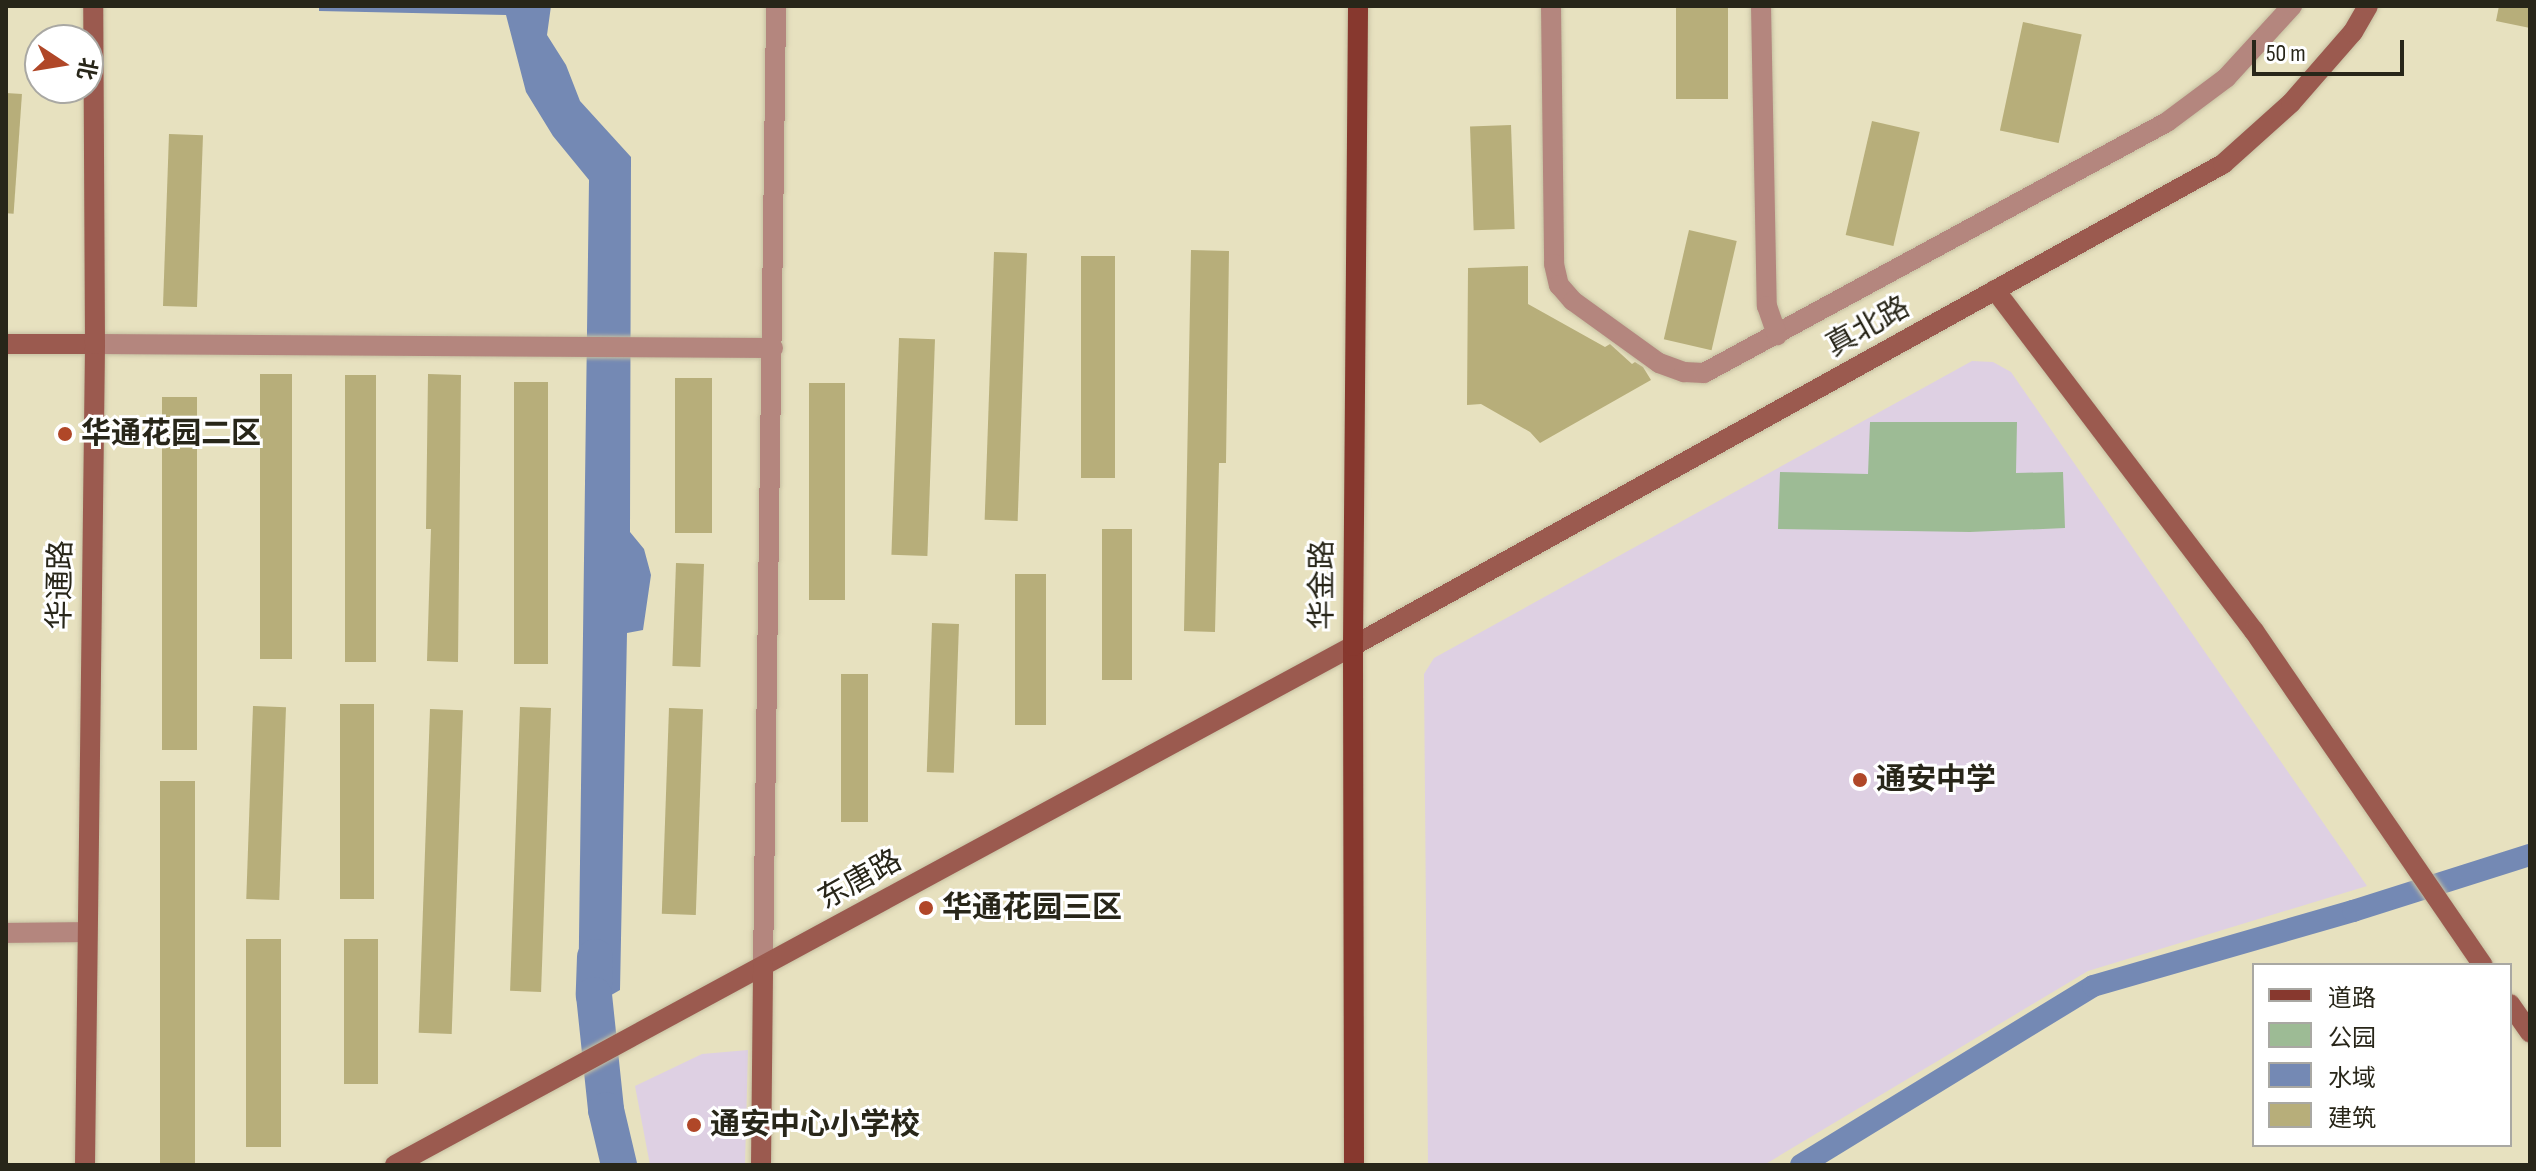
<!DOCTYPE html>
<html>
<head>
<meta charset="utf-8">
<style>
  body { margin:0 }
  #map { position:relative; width:2536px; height:1171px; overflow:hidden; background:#e7e1bf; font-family:"Sofia Sans Condensed","Noto Sans SC",sans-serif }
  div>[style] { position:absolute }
  .education>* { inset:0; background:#ded0e3 }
  .green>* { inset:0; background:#9dbb95 }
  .water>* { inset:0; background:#7489b4 }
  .canal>* { height:22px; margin:-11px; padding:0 11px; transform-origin:11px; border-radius:11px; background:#7489b4 }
  .river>* { height:36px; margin:-18px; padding:0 18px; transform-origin:18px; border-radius:18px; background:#7489b4 }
  .building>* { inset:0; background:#b7ae7a; transform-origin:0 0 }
  .roads { filter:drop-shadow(0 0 2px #c5bfa1) drop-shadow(0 0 2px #c5bfa1) }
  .street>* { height:20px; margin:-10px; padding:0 10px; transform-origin:10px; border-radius:10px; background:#b4867e }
  .secondary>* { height:20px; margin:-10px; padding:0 10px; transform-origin:10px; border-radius:10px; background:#9b5a4f }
  .primary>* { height:20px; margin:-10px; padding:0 10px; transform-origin:10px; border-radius:10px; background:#87382e }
  .dots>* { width:22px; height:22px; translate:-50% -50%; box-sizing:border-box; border:4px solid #fff; border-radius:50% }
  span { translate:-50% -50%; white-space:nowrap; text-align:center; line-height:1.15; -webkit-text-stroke:6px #fff; paint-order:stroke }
  .street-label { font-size:30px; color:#282619 }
  .poi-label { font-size:30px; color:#282619; font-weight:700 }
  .left { translate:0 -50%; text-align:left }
  .frame { position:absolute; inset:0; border:8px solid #282619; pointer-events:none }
  .legend { position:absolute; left:2252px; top:963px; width:260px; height:184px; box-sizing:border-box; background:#fff; border:2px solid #a9a8a3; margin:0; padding:10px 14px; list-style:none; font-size:24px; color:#282619 }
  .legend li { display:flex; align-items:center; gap:16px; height:40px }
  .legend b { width:40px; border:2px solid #a9a8a3 }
  .north { position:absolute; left:24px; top:24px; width:80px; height:80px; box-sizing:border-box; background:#fff; border:2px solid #a9a8a3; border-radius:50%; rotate:102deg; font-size:22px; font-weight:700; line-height:32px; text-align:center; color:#282619 }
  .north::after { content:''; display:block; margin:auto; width:28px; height:36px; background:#b04728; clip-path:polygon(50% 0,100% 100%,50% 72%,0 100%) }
  .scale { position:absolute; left:2252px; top:40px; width:152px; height:36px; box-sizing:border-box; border:4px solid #282619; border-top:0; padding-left:10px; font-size:24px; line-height:28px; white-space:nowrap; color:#282619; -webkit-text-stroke:6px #fff; paint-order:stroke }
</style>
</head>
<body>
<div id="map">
  <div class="education">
    <i style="clip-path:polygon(1972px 361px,1993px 362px,2011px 372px,2367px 886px,2088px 971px,1764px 1165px,1428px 1165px,1424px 674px,1434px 658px)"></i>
    <i style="clip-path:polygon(748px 1050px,745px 1165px,650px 1165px,635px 1086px,702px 1054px)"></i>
  </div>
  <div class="green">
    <i style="clip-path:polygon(1870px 422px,2017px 422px,2016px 473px,2063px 472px,2065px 528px,1970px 532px,1778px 529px,1780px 472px,1868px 474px)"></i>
  </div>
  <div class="water">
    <i style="clip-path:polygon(319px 6px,551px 6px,547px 35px,566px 65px,580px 101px,631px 157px,630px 532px,644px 549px,651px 575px,643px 630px,627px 633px,620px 990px,578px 1014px,589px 180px,553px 136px,526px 92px,506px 15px,319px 11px)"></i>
  </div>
  <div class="canal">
    <i style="left:1801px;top:1165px;width:342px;rotate:-31.5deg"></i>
    <i style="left:2093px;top:986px;width:271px;rotate:-16.1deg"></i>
    <i style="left:2353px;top:911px;width:186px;rotate:-17.6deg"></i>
  </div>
  <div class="river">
    <i style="left:595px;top:957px;width:38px;rotate:92deg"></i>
    <i style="left:594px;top:995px;width:116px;rotate:84deg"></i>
    <i style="left:606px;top:1110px;width:57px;rotate:76.7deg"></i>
  </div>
  <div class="building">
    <i style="left:1676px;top:6px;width:52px;height:93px"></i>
    <i style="clip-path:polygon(2499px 6px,2530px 6px,2530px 28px,2496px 21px)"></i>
    <i style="left:2023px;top:22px;width:60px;height:111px;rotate:12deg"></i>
    <i style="left:6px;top:93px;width:16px;height:120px;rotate:4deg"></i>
    <i style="left:1872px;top:121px;width:49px;height:117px;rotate:13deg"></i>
    <i style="left:1511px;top:125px;width:104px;height:41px;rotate:88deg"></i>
    <i style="left:169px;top:134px;width:34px;height:172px;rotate:2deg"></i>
    <i style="left:1689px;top:230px;width:49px;height:112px;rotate:13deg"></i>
    <i style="clip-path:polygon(1191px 250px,1229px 251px,1226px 463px,1219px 463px,1215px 632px,1184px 631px)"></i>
    <i style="left:994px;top:252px;width:33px;height:268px;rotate:2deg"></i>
    <i style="left:1081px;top:256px;width:34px;height:222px"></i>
    <i style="clip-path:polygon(1528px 266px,1528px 304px,1605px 347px,1610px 344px,1632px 364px,1635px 362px,1643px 367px,1651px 380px,1540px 443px,1530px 432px,1481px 404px,1467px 405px,1468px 268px)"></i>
    <i style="left:899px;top:338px;width:36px;height:217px;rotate:2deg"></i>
    <i style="left:260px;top:374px;width:32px;height:285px"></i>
    <i style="clip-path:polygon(428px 374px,461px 375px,458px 662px,427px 661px,431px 529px,426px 529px)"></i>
    <i style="left:345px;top:375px;width:31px;height:287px"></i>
    <i style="left:675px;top:378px;width:37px;height:155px"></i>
    <i style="left:514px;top:382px;width:34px;height:282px"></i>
    <i style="left:809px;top:383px;width:36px;height:217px"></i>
    <i style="left:162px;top:397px;width:35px;height:353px"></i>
    <i style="left:1102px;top:529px;width:30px;height:151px"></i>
    <i style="left:676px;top:563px;width:28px;height:103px;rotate:2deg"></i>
    <i style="left:1015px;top:574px;width:31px;height:151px"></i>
    <i style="left:932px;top:623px;width:27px;height:149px;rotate:2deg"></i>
    <i style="left:841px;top:674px;width:27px;height:148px"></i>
    <i style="left:340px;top:704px;width:34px;height:195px"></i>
    <i style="left:253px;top:706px;width:33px;height:193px;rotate:2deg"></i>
    <i style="left:520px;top:707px;width:31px;height:284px;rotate:2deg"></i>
    <i style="left:669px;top:708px;width:34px;height:206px;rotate:2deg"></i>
    <i style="left:430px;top:709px;width:33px;height:324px;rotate:2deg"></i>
    <i style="left:195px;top:781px;width:384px;height:35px;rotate:90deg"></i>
    <i style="left:246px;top:939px;width:35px;height:208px"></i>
    <i style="left:344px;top:939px;width:34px;height:145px"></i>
  </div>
  <div class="roads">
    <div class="street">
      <i style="left:1551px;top:6px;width:258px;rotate:89.3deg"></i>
      <i style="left:1554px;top:264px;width:22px;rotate:77deg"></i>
      <i style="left:1559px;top:285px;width:21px;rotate:49deg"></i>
      <i style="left:1573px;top:301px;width:106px;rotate:35.8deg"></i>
      <i style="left:1659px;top:363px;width:27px;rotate:20deg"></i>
      <i style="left:1684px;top:372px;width:20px;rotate:3deg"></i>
      <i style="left:1704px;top:373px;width:527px;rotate:-28.46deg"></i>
      <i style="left:2167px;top:122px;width:74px;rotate:-36.7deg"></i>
      <i style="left:2226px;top:78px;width:98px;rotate:-47.5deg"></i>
      <i style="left:1761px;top:6px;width:300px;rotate:88.9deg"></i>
      <i style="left:1767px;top:306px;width:31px;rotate:71deg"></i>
      <i style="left:95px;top:344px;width:678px;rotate:0.34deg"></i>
      <i style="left:6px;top:933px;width:79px;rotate:-0.7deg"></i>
      <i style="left:763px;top:967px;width:961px;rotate:-89.22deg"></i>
    </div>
    <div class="secondary">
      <i style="left:1995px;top:290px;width:428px;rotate:52.8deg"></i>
      <i style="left:2254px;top:631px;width:405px;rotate:55.6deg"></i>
      <i style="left:6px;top:344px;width:89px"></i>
      <i style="left:2510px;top:1004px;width:35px;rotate:55deg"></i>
      <i style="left:85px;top:1165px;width:821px;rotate:-89.3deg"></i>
      <i style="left:95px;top:344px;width:338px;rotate:-90.3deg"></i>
      <i style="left:395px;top:1165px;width:1090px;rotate:-28.45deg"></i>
      <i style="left:1353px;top:646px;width:995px;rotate:-28.99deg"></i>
      <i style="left:2223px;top:164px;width:91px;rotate:-41.9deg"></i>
      <i style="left:2291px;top:103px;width:94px;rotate:-48.9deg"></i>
      <i style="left:2353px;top:32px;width:30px;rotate:-60deg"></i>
      <i style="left:761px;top:1165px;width:198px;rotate:-89.4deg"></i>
    </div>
    <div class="primary">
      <i style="left:1354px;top:1165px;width:519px;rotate:-90.11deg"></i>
      <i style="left:1353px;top:646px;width:640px;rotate:-89.55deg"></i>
    </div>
  </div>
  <div class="dots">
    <i style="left:65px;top:434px;background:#b04728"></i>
    <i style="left:1860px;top:780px;background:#b04728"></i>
    <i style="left:926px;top:908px;background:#b04728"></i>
    <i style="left:694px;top:1125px;background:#b04728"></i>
  </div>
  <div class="street-label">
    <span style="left:1868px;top:327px;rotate:-29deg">真北路</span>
    <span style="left:61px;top:585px;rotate:-89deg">华通路</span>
    <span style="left:1323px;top:585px;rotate:-90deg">华金路</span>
    <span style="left:860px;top:880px;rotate:-29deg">东唐路</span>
  </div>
  <div class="poi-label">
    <span class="left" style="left:81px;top:434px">华通花园二区</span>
    <span class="left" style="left:1876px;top:780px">通安中学</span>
    <span class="left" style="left:942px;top:908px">华通花园三区</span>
    <span class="left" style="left:710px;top:1125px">通安中心小学校</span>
  </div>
  <div class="frame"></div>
  <ul class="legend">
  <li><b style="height:10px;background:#87382e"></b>道路</li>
  <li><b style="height:22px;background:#9dbb95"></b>公园</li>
  <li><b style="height:22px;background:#7489b4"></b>水域</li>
  <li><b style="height:22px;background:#b7ae7a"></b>建筑</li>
  </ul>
  <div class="north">北</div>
  <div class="scale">50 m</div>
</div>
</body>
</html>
